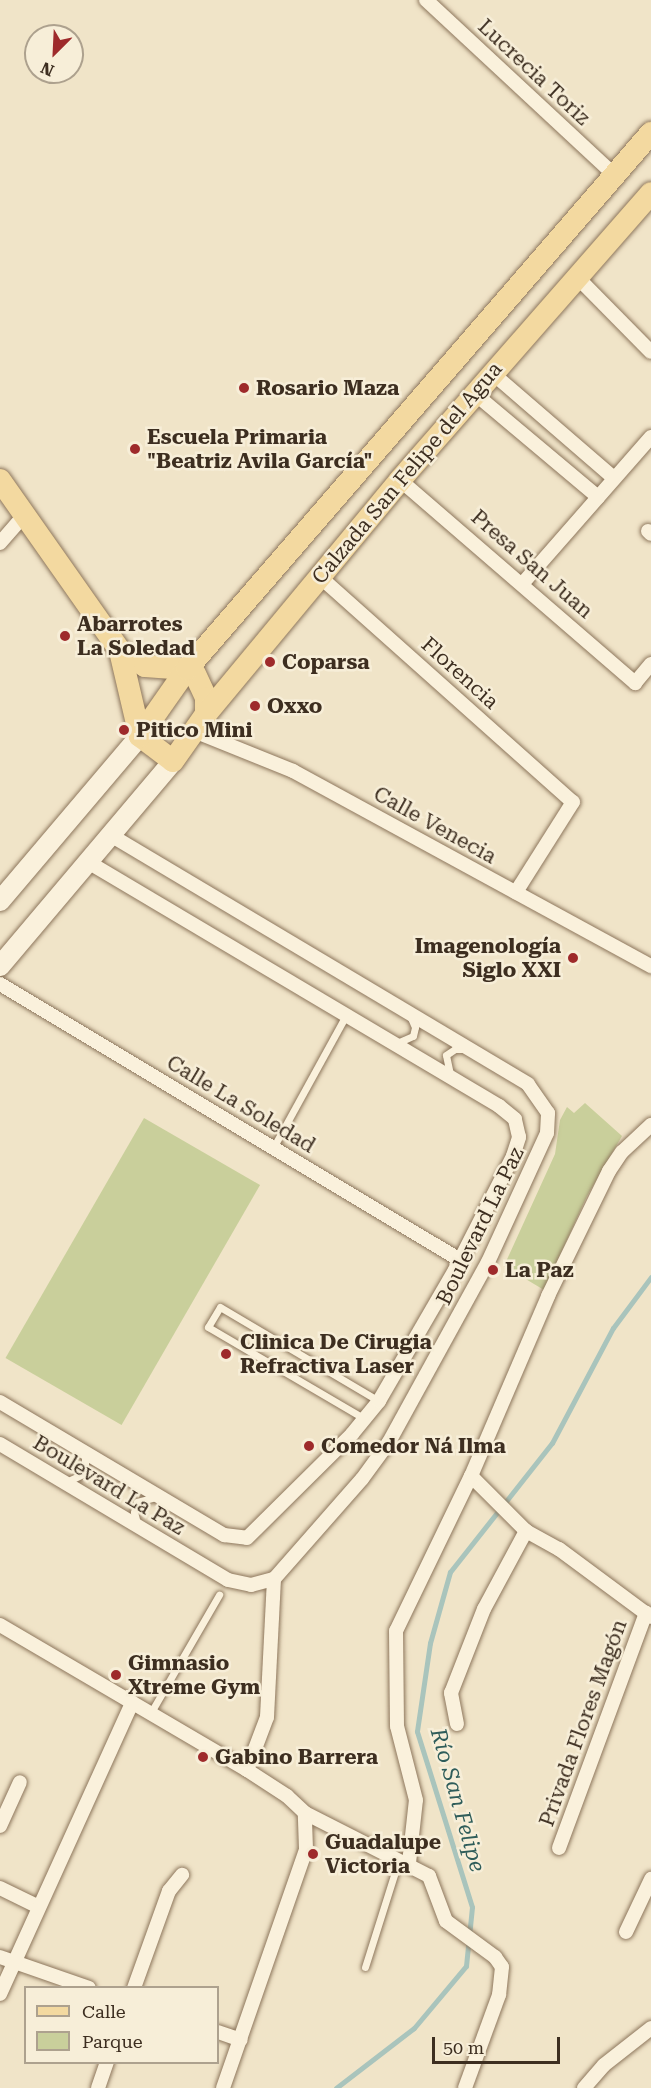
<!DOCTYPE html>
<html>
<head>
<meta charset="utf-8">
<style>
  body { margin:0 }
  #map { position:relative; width:651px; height:2088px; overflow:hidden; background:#f0e4c8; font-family:"Roboto Serif",serif }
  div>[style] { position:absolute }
  .green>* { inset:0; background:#c9cf9b; transform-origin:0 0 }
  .stream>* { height:5px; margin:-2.5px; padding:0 2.5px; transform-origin:2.5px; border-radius:2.5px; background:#a9c4bc }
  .roads { filter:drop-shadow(0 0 2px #8d765c) drop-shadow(0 0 2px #8d765c) }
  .lane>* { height:7px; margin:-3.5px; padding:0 3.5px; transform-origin:3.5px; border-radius:3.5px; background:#faf1dc }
  .street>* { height:14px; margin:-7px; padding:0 7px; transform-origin:7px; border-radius:7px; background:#faf1dc }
  .secondary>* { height:20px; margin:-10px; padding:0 10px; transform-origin:10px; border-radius:10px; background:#faf1dc }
  .primary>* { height:22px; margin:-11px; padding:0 11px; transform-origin:11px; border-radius:11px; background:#f3d9a0 }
  .dots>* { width:16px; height:16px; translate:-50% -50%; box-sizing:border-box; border:3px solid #f7eed8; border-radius:50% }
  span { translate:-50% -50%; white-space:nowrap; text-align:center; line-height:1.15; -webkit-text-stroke:5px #f7eed8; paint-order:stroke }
  .street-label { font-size:21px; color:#3d2e20 }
  .poi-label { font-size:21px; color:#3d2e20; font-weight:700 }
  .left { translate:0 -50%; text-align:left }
  .right { translate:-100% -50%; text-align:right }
  .water-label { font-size:22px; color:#2f5d5a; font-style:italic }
  .legend { position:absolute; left:24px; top:1986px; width:195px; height:78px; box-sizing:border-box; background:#f7eed8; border:2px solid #ada18e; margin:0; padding:8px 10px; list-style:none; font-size:18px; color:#3d2e20 }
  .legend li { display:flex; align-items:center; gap:12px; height:30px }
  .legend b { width:30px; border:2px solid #ada18e }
  .north { position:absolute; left:24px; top:24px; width:60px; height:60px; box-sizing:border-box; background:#f7eed8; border:2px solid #ada18e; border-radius:50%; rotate:204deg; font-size:16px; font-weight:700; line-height:24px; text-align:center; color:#3d2e20 }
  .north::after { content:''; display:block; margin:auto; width:21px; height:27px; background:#9e2a2b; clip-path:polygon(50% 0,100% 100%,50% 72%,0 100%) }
  .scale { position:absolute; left:432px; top:2037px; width:128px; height:27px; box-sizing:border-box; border:3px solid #3d2e20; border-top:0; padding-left:8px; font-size:18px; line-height:21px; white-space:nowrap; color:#3d2e20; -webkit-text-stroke:4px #f7eed8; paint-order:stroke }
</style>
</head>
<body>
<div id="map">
  <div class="green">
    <i style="clip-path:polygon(585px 1103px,622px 1136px,587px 1196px,544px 1290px,504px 1266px,555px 1154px,560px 1120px,567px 1107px,574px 1113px)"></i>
    <i style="left:144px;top:1118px;width:134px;height:277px;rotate:30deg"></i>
  </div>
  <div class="stream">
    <i style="left:336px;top:2088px;width:98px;rotate:-37.6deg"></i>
    <i style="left:414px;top:2028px;width:81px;rotate:-50deg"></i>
    <i style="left:466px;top:1966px;width:59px;rotate:-84.2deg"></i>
    <i style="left:472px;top:1907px;width:184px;rotate:-107.4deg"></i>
    <i style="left:417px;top:1731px;width:89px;rotate:-81.6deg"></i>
    <i style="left:430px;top:1643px;width:74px;rotate:-74.3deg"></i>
    <i style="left:450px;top:1572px;width:164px;rotate:-51.7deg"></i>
    <i style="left:552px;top:1443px;width:130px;rotate:-62.1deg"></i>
    <i style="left:613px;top:1328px;width:64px;rotate:-53.3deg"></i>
  </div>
  <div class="roads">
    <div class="lane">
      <i style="left:397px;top:1043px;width:17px;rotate:-24deg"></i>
      <i style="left:413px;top:1036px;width:9px;rotate:-77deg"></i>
      <i style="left:415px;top:1027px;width:12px;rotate:-114deg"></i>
      <i style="left:450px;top:1074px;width:19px;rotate:-102deg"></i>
      <i style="left:446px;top:1055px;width:11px;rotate:-34deg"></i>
      <i style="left:455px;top:1049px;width:9px"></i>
      <i style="left:273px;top:1148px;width:152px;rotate:-61.2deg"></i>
      <i style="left:365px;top:1419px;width:182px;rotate:-149.6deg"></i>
      <i style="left:208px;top:1327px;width:23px;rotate:-59deg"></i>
      <i style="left:220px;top:1307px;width:185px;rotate:30.6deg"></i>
      <i style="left:66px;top:1482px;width:21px;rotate:-25deg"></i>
      <i style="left:85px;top:1473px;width:19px;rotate:-90deg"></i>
      <i style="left:137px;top:1523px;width:11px;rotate:-105deg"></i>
      <i style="left:134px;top:1512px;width:10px;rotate:-73deg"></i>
      <i style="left:137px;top:1502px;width:20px;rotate:-15deg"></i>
      <i style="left:150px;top:1714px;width:138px;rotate:-59.9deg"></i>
      <i style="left:365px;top:1967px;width:113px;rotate:-72.5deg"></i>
    </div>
    <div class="street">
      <i style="left:426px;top:0;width:257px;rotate:42.9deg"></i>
      <i style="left:577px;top:277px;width:105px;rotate:45.4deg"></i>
      <i style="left:491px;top:372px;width:162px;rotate:40.8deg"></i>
      <i style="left:474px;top:393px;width:162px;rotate:40deg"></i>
      <i style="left:400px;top:480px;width:311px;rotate:40.8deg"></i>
      <i style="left:635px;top:683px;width:25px;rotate:-50deg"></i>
      <i style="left:648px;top:531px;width:4px;rotate:45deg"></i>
      <i style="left:0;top:543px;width:38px;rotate:-49deg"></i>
      <i style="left:319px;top:576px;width:340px;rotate:41.7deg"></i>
      <i style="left:573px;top:802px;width:107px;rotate:122.3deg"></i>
      <i style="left:523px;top:583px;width:194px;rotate:-48.8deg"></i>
      <i style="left:194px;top:731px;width:107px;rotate:22deg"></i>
      <i style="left:293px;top:771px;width:408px;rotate:28.6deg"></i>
      <i style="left:0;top:984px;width:536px;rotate:30.96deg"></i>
      <i style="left:0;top:1402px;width:261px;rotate:30.7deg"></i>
      <i style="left:224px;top:1535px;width:23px;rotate:7deg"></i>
      <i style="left:247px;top:1538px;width:148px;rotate:-44.7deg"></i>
      <i style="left:352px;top:1434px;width:43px;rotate:-50.7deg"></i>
      <i style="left:379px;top:1401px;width:151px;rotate:-59.9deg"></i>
      <i style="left:455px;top:1270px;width:128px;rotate:-63deg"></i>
      <i style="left:513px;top:1156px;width:20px;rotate:-72deg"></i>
      <i style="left:519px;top:1137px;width:18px;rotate:-103deg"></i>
      <i style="left:515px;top:1119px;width:21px;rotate:-141deg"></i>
      <i style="left:499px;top:1106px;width:478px;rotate:-149.3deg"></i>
      <i style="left:0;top:1444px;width:265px;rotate:30.8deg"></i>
      <i style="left:228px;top:1580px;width:24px;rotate:12deg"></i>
      <i style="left:251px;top:1585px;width:24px;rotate:-15deg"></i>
      <i style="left:274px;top:1579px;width:133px;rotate:-48.7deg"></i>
      <i style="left:362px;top:1479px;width:46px;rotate:-53.9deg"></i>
      <i style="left:389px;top:1442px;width:205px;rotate:-61.2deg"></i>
      <i style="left:488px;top:1262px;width:142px;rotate:-65.4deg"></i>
      <i style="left:547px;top:1133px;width:20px;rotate:-87deg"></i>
      <i style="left:548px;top:1113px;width:35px;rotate:-125deg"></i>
      <i style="left:528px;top:1084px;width:486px;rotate:-149.2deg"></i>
      <i style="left:471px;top:1476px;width:78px;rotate:45deg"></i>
      <i style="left:526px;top:1531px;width:38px;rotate:29deg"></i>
      <i style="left:559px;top:1549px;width:114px;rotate:36.5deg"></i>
      <i style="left:0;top:1625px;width:286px;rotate:30.4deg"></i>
      <i style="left:247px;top:1770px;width:48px;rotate:33deg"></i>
      <i style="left:287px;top:1796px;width:25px;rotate:43deg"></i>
      <i style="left:305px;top:1813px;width:139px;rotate:26.9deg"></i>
      <i style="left:429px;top:1876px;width:48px;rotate:69.3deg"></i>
      <i style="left:446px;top:1921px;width:61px;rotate:36.3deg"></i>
      <i style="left:495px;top:1957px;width:12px;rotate:55deg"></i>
      <i style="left:502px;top:1967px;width:28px;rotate:96deg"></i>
      <i style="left:499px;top:1995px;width:99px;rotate:110.1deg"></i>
      <i style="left:457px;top:1724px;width:32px;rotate:-101deg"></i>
      <i style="left:451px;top:1693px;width:90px;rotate:-68.6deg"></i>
      <i style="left:484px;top:1609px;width:89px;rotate:-61.7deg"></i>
      <i style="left:247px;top:1770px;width:57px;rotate:-69.3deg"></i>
      <i style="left:267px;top:1717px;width:138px;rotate:-87.1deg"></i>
      <i style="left:0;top:1826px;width:48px;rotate:-65.6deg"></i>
      <i style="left:559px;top:1848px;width:251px;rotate:-69.7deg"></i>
      <i style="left:409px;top:1863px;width:63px;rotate:-83.7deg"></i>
      <i style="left:416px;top:1800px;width:76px;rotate:-104.4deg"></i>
      <i style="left:397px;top:1726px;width:95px;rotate:-90.6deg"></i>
      <i style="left:396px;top:1631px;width:172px;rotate:-64.2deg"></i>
      <i style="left:471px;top:1476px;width:196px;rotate:-66.8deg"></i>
      <i style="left:548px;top:1296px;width:139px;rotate:-64deg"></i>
      <i style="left:609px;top:1171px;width:23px;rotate:-56deg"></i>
      <i style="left:622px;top:1152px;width:40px;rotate:-43deg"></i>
      <i style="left:0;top:1888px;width:43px;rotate:26deg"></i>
      <i style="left:626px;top:1932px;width:59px;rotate:-64.7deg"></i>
      <i style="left:0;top:1957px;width:94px;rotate:19.2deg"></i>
      <i style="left:134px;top:1988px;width:103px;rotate:-70.2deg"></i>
      <i style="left:169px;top:1891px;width:21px;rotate:-51deg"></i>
      <i style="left:0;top:1994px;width:320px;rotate:-65.6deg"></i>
      <i style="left:218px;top:2032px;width:24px;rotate:19deg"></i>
      <i style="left:98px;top:2088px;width:28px;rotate:-71deg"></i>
      <i style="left:223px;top:2088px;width:253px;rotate:-70.8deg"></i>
      <i style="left:306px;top:1849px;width:36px;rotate:-92deg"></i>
      <i style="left:584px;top:2088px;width:30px;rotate:-49deg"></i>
      <i style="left:604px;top:2065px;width:60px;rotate:-38.2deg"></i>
    </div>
    <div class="secondary">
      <i style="left:0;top:901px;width:216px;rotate:-49.7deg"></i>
      <i style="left:0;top:966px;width:268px;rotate:-49.8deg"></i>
    </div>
    <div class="primary">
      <i style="left:0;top:480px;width:209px;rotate:54.9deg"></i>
      <i style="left:120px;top:651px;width:29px;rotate:31deg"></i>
      <i style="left:145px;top:666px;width:42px;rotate:4.1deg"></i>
      <i style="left:187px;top:669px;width:9px;rotate:32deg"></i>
      <i style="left:195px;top:674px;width:26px;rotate:65deg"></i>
      <i style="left:206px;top:698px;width:16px;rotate:90deg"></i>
      <i style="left:120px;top:651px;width:87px;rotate:76.8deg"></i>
      <i style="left:140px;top:736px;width:41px;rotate:37.1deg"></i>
      <i style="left:173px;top:761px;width:57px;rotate:-54.9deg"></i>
      <i style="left:206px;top:714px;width:304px;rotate:-50.3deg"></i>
      <i style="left:400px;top:480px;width:381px;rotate:-48.8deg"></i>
      <i style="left:140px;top:736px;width:82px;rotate:-55deg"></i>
      <i style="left:187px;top:669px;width:709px;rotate:-49.12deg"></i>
    </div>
  </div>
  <div class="dots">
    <i style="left:244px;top:388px;background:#9e2a2b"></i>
    <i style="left:135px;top:449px;background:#9e2a2b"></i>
    <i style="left:65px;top:636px;background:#9e2a2b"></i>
    <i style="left:270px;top:662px;background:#9e2a2b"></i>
    <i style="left:255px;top:706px;background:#9e2a2b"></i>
    <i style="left:124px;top:730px;background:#9e2a2b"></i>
    <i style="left:573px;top:958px;background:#9e2a2b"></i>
    <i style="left:493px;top:1270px;background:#9e2a2b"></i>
    <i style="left:226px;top:1354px;background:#9e2a2b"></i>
    <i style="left:309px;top:1446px;background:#9e2a2b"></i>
    <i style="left:116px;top:1675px;background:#9e2a2b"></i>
    <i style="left:203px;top:1757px;background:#9e2a2b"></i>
    <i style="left:313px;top:1854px;background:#9e2a2b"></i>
  </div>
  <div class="street-label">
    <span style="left:534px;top:72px;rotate:43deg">Lucrecia Toriz</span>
    <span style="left:407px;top:473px;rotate:-50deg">Calzada San Felipe del Agua</span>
    <span style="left:532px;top:564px;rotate:41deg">Presa San Juan</span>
    <span style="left:460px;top:673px;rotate:42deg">Florencia</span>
    <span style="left:435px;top:825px;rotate:29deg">Calle Venecia</span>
    <span style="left:241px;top:1104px;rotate:31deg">Calle La Soledad</span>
    <span style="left:480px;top:1226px;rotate:-64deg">Boulevard La Paz</span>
    <span style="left:109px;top:1485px;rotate:31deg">Boulevard La Paz</span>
    <span style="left:583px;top:1723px;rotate:-70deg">Privada Flores Magón</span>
  </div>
  <div class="poi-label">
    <span class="left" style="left:256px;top:388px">Rosario Maza</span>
    <span class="left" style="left:147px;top:449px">Escuela Primaria<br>"Beatriz Avila García"</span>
    <span class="left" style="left:77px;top:636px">Abarrotes<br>La Soledad</span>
    <span class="left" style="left:282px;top:662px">Coparsa</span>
    <span class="left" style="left:267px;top:706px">Oxxo</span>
    <span class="left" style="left:136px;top:730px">Pitico Mini</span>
    <span class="right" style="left:561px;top:958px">Imagenología<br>Siglo XXI</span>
    <span class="left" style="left:505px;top:1270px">La Paz</span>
    <span class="left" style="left:240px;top:1354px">Clinica De Cirugia<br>Refractiva Laser</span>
    <span class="left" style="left:321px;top:1446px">Comedor Ná Ilma</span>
    <span class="left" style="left:128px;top:1675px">Gimnasio<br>Xtreme Gym</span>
    <span class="left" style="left:215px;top:1757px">Gabino Barrera</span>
    <span class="left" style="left:325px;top:1854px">Guadalupe<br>Victoria</span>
  </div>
  <div class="water-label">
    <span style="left:458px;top:1800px;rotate:74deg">Río San Felipe</span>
  </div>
  <ul class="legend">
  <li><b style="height:8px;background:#f3d9a0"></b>Calle</li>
  <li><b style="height:16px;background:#c9cf9b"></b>Parque</li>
  </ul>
  <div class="north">N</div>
  <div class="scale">50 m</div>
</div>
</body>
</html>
